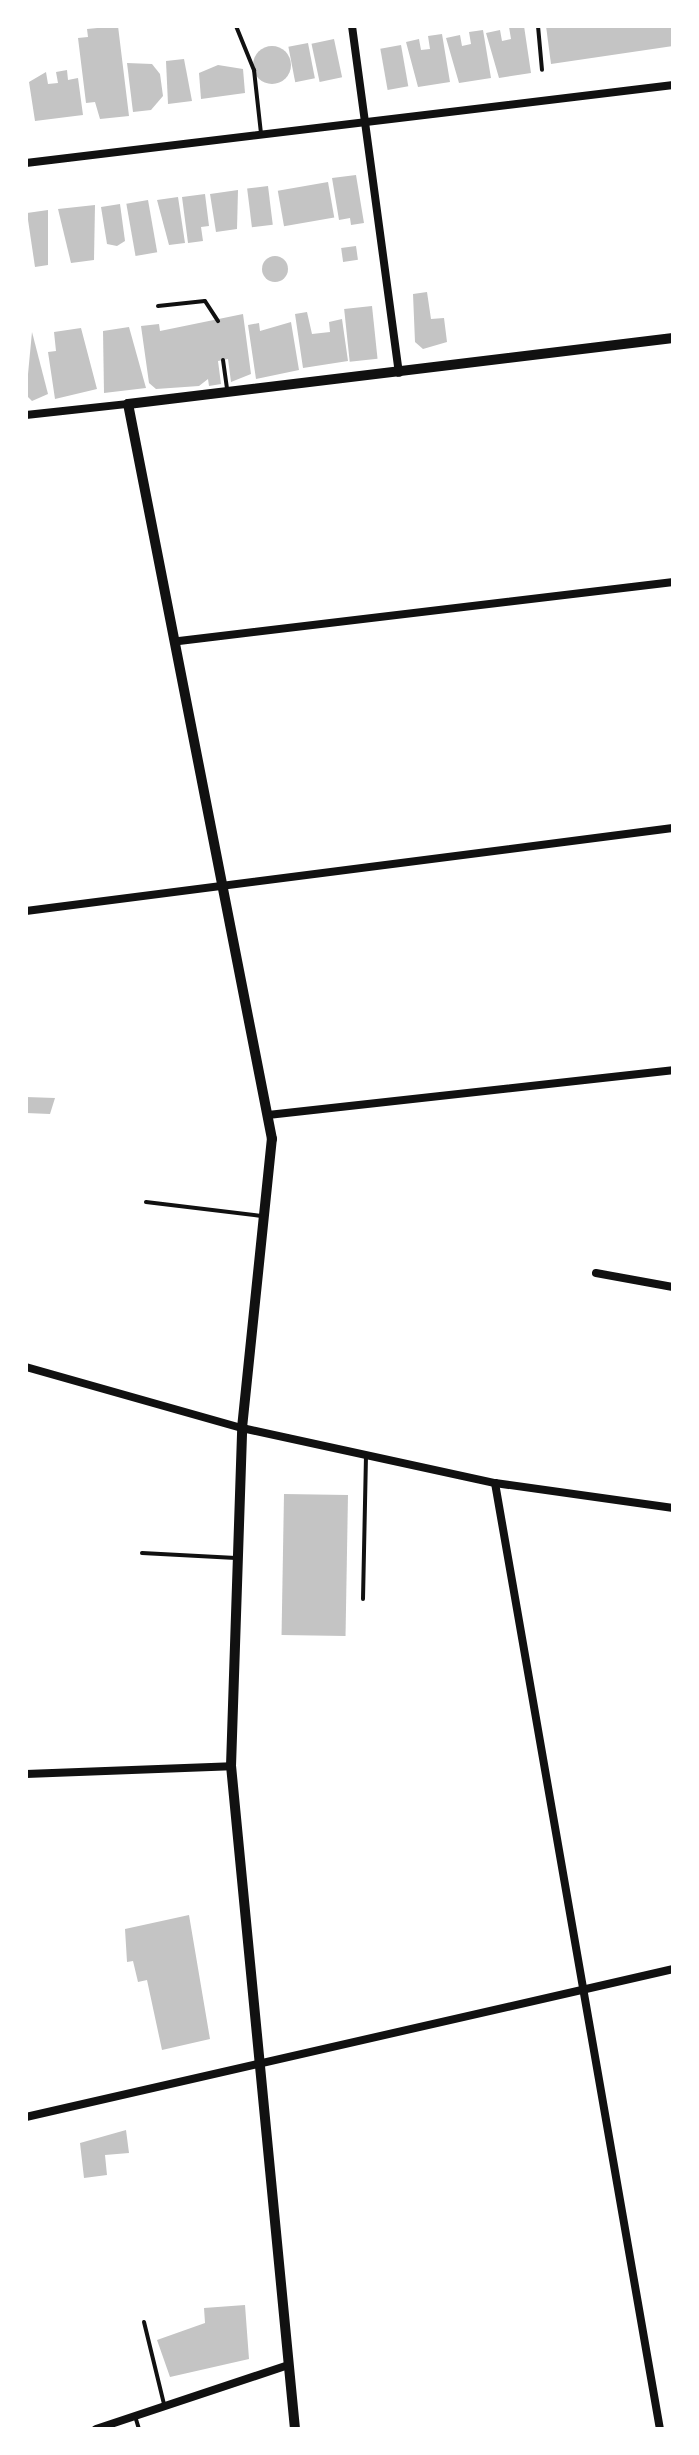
<!DOCTYPE html>
<html>
<head>
<meta charset="utf-8">
<style>
  body { margin:0 }
  #map { position:relative; width:699px; height:2455px; overflow:hidden; background:#fff; font-family:"Archivo Narrow",sans-serif }
  div>[style] { position:absolute }
  .building>* { inset:0; background:#c4c4c4; transform-origin:0 0 }
  .round { border-radius:50% }
  .service>* { height:4px; margin:-2px; padding:0 2px; transform-origin:2px; border-radius:2px; background:#111 }
  .minor>* { height:8px; margin:-4px; padding:0 4px; transform-origin:4px; border-radius:4px; background:#111 }
  .tertiary>* { height:10px; margin:-5px; padding:0 5px; transform-origin:5px; border-radius:5px; background:#111 }
  span { translate:-50% -50%; white-space:nowrap; text-align:center; line-height:1.15; -webkit-text-stroke:6px #fff; paint-order:stroke }
  .frame { position:absolute; inset:0; border:28px solid #fff; pointer-events:none }
</style>
</head>
<body>
<div id="map">
  <div class="building">
    <i style="clip-path:polygon(118px 26px,129px 116px,100px 119px,95px 102px,86px 103px,78px 38px,88px 37px,87px 29px)"></i>
    <i style="clip-path:polygon(524px 26px,531px 73px,499px 78px,486px 33px,500px 30px,502px 41px,511px 39px,509px 27px)"></i>
    <i style="clip-path:polygon(546px 26px,673px 26px,673px 46px,551px 64px)"></i>
    <i style="clip-path:polygon(483px 30px,491px 78px,459px 83px,446px 38px,460px 35px,462px 46px,471px 44px,469px 32px)"></i>
    <i style="clip-path:polygon(442px 34px,450px 82px,418px 87px,406px 42px,419px 39px,421px 50px,430px 49px,428px 36px)"></i>
    <i style="left:334px;top:39px;width:39px;height:23px;rotate:78deg"></i>
    <i style="left:308px;top:43px;width:36px;height:20px;rotate:79deg"></i>
    <i style="left:401px;top:45px;width:42px;height:21px;rotate:80deg"></i>
    <i class="round" style="left:253px;top:46px;width:38px;height:38px"></i>
    <i style="clip-path:polygon(184px 59px,192px 101px,168px 104px,166px 61px)"></i>
    <i style="clip-path:polygon(127px 63px,152px 64px,160px 74px,163px 96px,151px 110px,133px 112px)"></i>
    <i style="clip-path:polygon(218px 65px,243px 69px,245px 93px,201px 99px,199px 73px)"></i>
    <i style="clip-path:polygon(67px 70px,68px 80px,78px 78px,83px 115px,35px 121px,29px 82px,46px 72px,48px 84px,58px 83px,56px 72px)"></i>
    <i style="clip-path:polygon(356px 175px,364px 223px,351px 225px,350px 218px,339px 220px,332px 178px)"></i>
    <i style="left:328px;top:182px;width:36px;height:51px;rotate:80deg"></i>
    <i style="left:268px;top:186px;width:39px;height:21px;rotate:83deg"></i>
    <i style="clip-path:polygon(238px 190px,237px 229px,216px 232px,210px 194px)"></i>
    <i style="clip-path:polygon(205px 194px,209px 226px,201px 227px,203px 241px,188px 243px,182px 197px)"></i>
    <i style="clip-path:polygon(178px 197px,185px 243px,169px 245px,157px 200px)"></i>
    <i style="left:148px;top:200px;width:53px;height:22px;rotate:80deg"></i>
    <i style="clip-path:polygon(120px 204px,125px 241px,117px 246px,107px 244px,101px 207px)"></i>
    <i style="clip-path:polygon(95px 205px,94px 260px,71px 263px,58px 209px)"></i>
    <i style="clip-path:polygon(48px 210px,48px 265px,35px 267px,27px 213px)"></i>
    <i style="left:356px;top:246px;width:14px;height:15px;rotate:82deg"></i>
    <i class="round" style="left:262px;top:256px;width:26px;height:26px"></i>
    <i style="clip-path:polygon(427px 292px,431px 319px,444px 318px,447px 342px,423px 349px,415px 342px,413px 294px)"></i>
    <i style="left:372px;top:306px;width:53px;height:28px;rotate:84deg"></i>
    <i style="clip-path:polygon(307px 312px,312px 334px,330px 332px,329px 322px,342px 319px,348px 361px,303px 368px,295px 314px)"></i>
    <i style="clip-path:polygon(243px 314px,251px 374px,231px 382px,228px 359px,218px 361px,221px 384px,209px 386px,208px 379px,199px 386px,156px 389px,149px 383px,141px 326px,159px 324px,160px 331px)"></i>
    <i style="clip-path:polygon(291px 322px,299px 370px,256px 379px,248px 325px,259px 323px,260px 331px)"></i>
    <i style="clip-path:polygon(129px 327px,146px 388px,104px 393px,103px 331px)"></i>
    <i style="clip-path:polygon(81px 328px,97px 389px,55px 399px,48px 352px,56px 351px,54px 332px)"></i>
    <i style="clip-path:polygon(32px 332px,48px 394px,32px 401px,26px 395px)"></i>
    <i style="clip-path:polygon(26px 1097px,55px 1098px,50px 1114px,26px 1113px)"></i>
    <i style="left:284px;top:1494px;width:64px;height:141px;rotate:1deg"></i>
    <i style="clip-path:polygon(189px 1915px,210px 2039px,162px 2050px,147px 1980px,138px 1982px,133px 1961px,127px 1962px,125px 1929px)"></i>
    <i style="clip-path:polygon(126px 2130px,129px 2153px,105px 2155px,107px 2175px,84px 2178px,80px 2143px)"></i>
    <i style="clip-path:polygon(245px 2305px,249px 2359px,170px 2377px,157px 2340px,205px 2323px,204px 2308px)"></i>
  </div>
  <div class="service">
    <i style="left:236px;top:26px;width:48px;rotate:67.8deg"></i>
    <i style="left:254px;top:70px;width:63px;rotate:83.7deg"></i>
    <i style="left:538px;top:26px;width:44px;rotate:84.8deg"></i>
    <i style="left:158px;top:306px;width:47px;rotate:-6.1deg"></i>
    <i style="left:205px;top:301px;width:24px;rotate:57deg"></i>
    <i style="left:223px;top:360px;width:30px;rotate:82deg"></i>
    <i style="left:146px;top:1202px;width:116px;rotate:6.9deg"></i>
    <i style="left:142px;top:1553px;width:94px;rotate:3deg"></i>
    <i style="left:363px;top:1599px;width:144px;rotate:-88.8deg"></i>
    <i style="left:144px;top:2322px;width:84px;rotate:76.3deg"></i>
    <i style="left:135px;top:2416px;width:14px;rotate:73deg"></i>
  </div>
  <div class="minor">
    <i style="left:352px;top:26px;width:350px;rotate:82.3deg"></i>
    <i style="left:26px;top:163px;width:652px;rotate:-6.87deg"></i>
    <i style="left:26px;top:415px;width:103px;rotate:-6.2deg"></i>
    <i style="left:179px;top:641px;width:498px;rotate:-6.8deg"></i>
    <i style="left:26px;top:911px;width:652px;rotate:-7.31deg"></i>
    <i style="left:268px;top:1115px;width:407px;rotate:-6.3deg"></i>
    <i style="left:596px;top:1273px;width:78px;rotate:10.3deg"></i>
    <i style="left:26px;top:1367px;width:224px;rotate:15.8deg"></i>
    <i style="left:242px;top:1428px;width:259px;rotate:12.3deg"></i>
    <i style="left:495px;top:1483px;width:180px;rotate:8deg"></i>
    <i style="left:495px;top:1483px;width:960px;rotate:80.11deg"></i>
    <i style="left:26px;top:1774px;width:205px;rotate:-2.2deg"></i>
    <i style="left:26px;top:2117px;width:664px;rotate:-12.88deg"></i>
    <i style="left:96px;top:2429px;width:202px;rotate:-18.4deg"></i>
  </div>
  <div class="tertiary">
    <i style="left:295px;top:2429px;width:666px;rotate:-95.51deg"></i>
    <i style="left:231px;top:1766px;width:338px;rotate:-88.1deg"></i>
    <i style="left:242px;top:1428px;width:291px;rotate:-84.1deg"></i>
    <i style="left:272px;top:1139px;width:749px;rotate:-101.08deg"></i>
    <i style="left:128px;top:404px;width:549px;rotate:-6.9deg"></i>
  </div>
  <div class="frame"></div>
</div>
</body>
</html>
